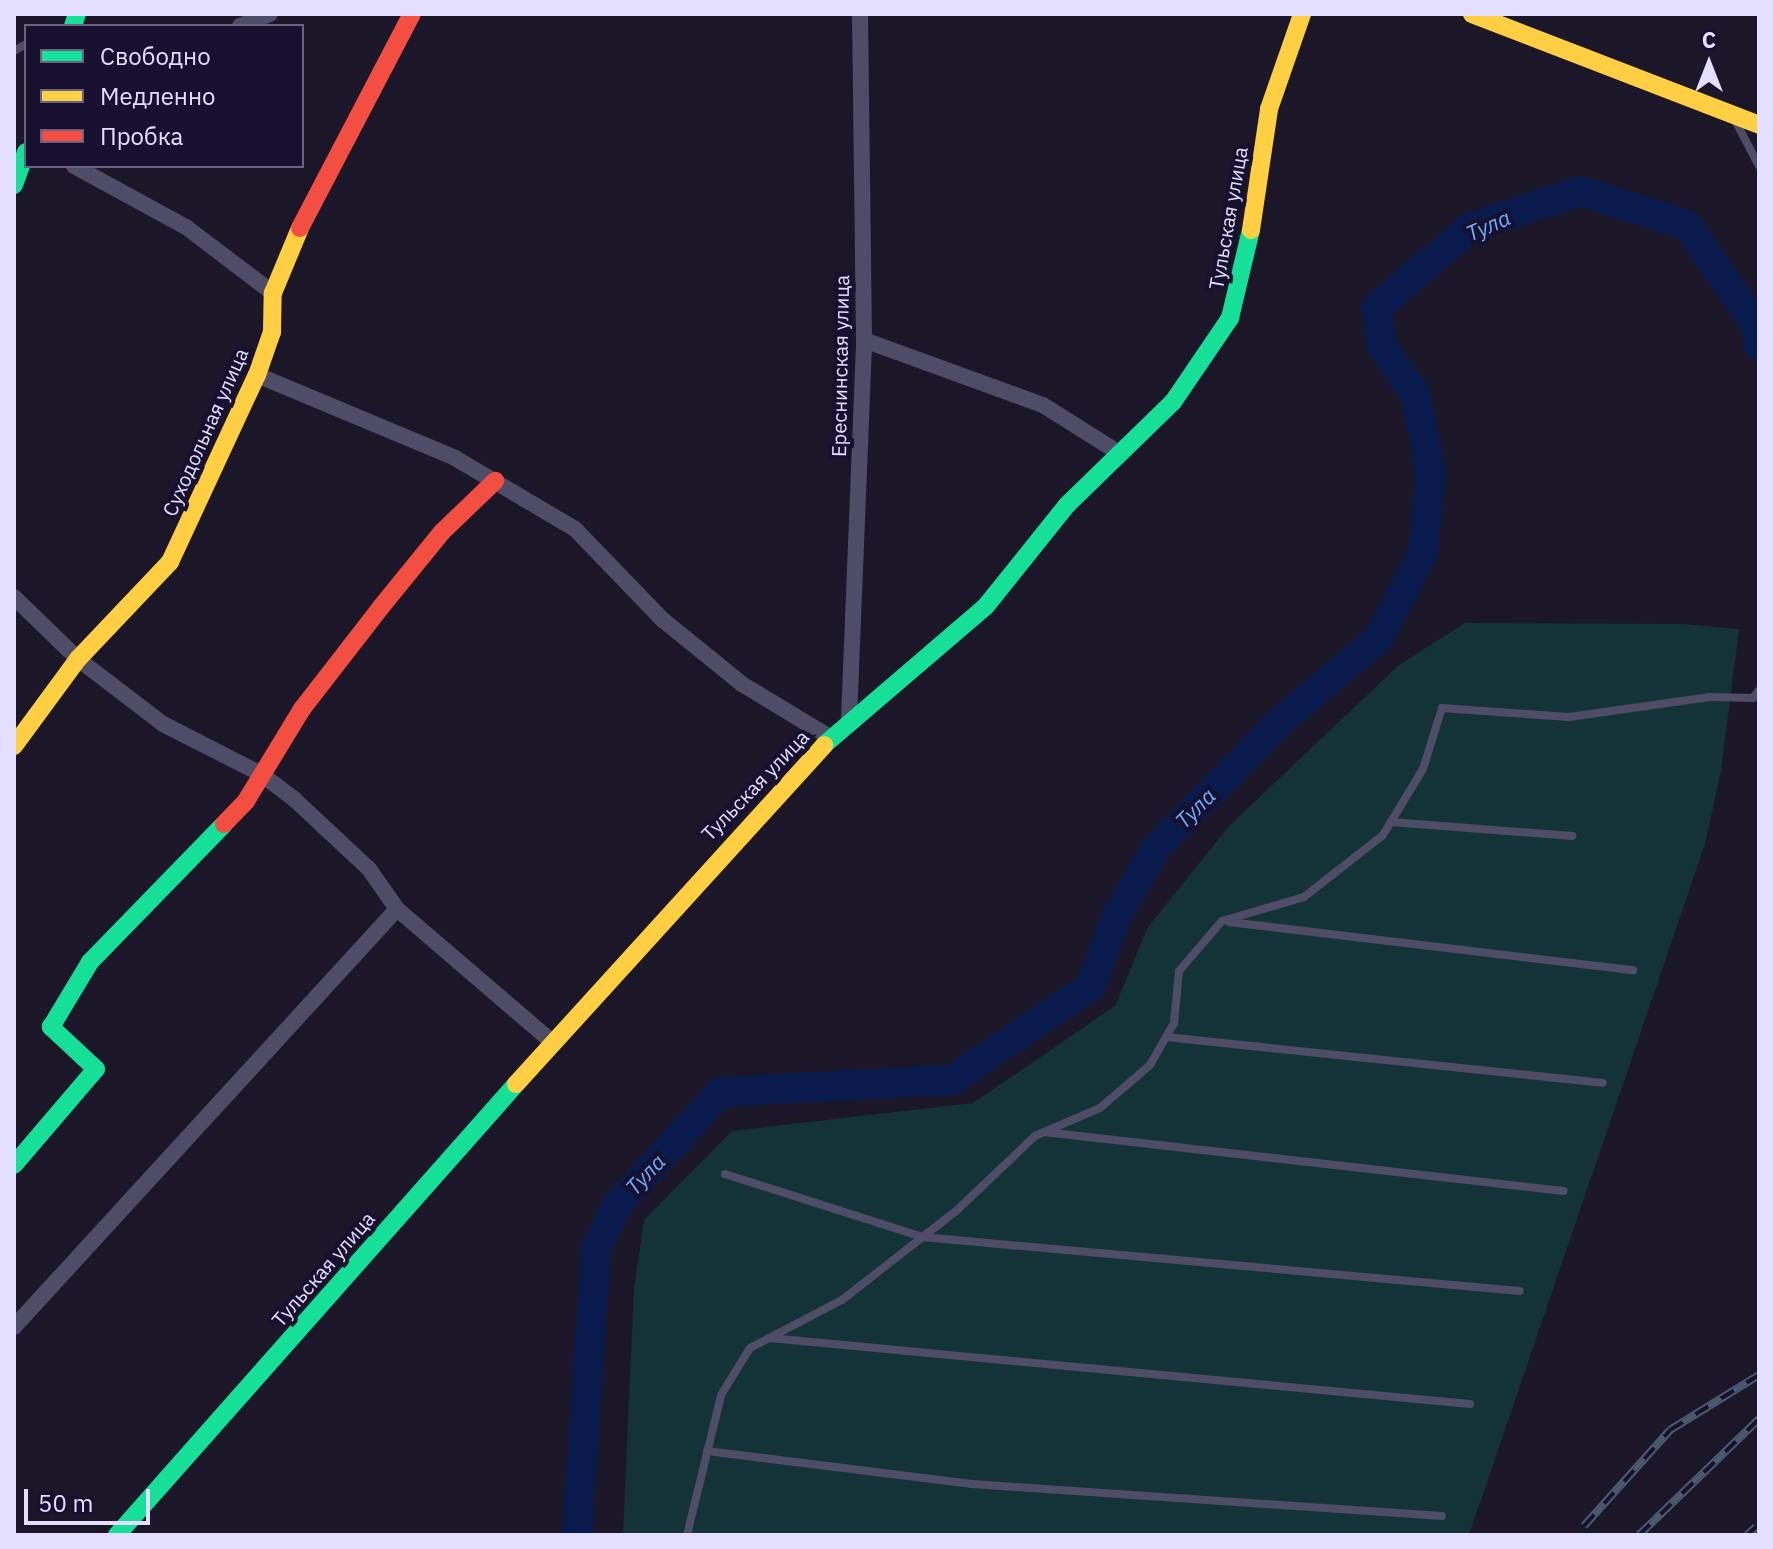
<!DOCTYPE html>
<html>
<head>
<meta charset="utf-8">
<style>
  body { margin:0 }
  #map { position:relative; width:1773px; height:1549px; overflow:hidden; background:#1c1728; font-family:"IBM Plex Sans",sans-serif }
  div>[style] { position:absolute }
  .green>* { inset:0; background:#143337 }
  .river>* { height:30px; margin:-15px; padding:0 15px; transform-origin:15px; border-radius:15px; background:#091b4c }
  .lane>* { height:8px; margin:-4px; padding:0 4px; transform-origin:4px; border-radius:4px; background:#4f4c68 }
  .street>* { height:16px; margin:-8px; padding:0 8px; transform-origin:8px; border-radius:8px; background:#4f4c68 }
  .fast>* { height:18px; margin:-9px; padding:0 9px; transform-origin:9px; border-radius:9px; background:#16e098 }
  .slow>* { height:18px; margin:-9px; padding:0 9px; transform-origin:9px; border-radius:9px; background:#ffcf43 }
  .jam>* { height:18px; margin:-9px; padding:0 9px; transform-origin:9px; border-radius:9px; background:#f24e42 }
  .rail>* { height:8px; margin-top:-4px; transform-origin:0; background:repeating-linear-gradient(90deg,#18102f 0 15px,#4a5a71 0 30px); box-sizing:border-box; border-block:2px solid #4a5a71 }
  span { translate:-50% -50%; white-space:nowrap; text-align:center; line-height:1.15; -webkit-text-stroke:8px #18102f; paint-order:stroke }
  .street-label { font-size:20px; color:#e4deff }
  .water-label { font-size:22px; color:#6caeff; font-style:italic }
  .frame { position:absolute; inset:0; border:16px solid #e4deff; pointer-events:none }
  .legend { position:absolute; left:24px; top:24px; width:280px; height:144px; box-sizing:border-box; background:#18102f; border:2px solid #6a6282; margin:0; padding:10px 14px; list-style:none; font-size:24px; color:#e4deff }
  .legend li { display:flex; align-items:center; gap:16px; height:40px }
  .legend b { width:40px; border:2px solid #6a6282 }
  .north { position:absolute; left:1669px; top:24px; width:80px; height:80px; -webkit-text-stroke:6px #18102f; paint-order:stroke; rotate:0deg; font-size:22px; font-weight:700; line-height:32px; text-align:center; color:#e4deff }
  .north::after { content:''; display:block; margin:auto; width:28px; height:36px; background:#e4deff; clip-path:polygon(50% 0,100% 100%,50% 72%,0 100%) }
  .scale { position:absolute; left:24px; top:1489px; width:126px; height:36px; box-sizing:border-box; border:4px solid #e4deff; border-top:0; padding-left:10px; font-size:24px; line-height:28px; white-space:nowrap; color:#e4deff; -webkit-text-stroke:6px #18102f; paint-order:stroke }
</style>
</head>
<body>
<div id="map">
  <div class="green">
    <i style="clip-path:polygon(1465px 623px,1683px 624px,1739px 629px,1721px 771px,1705px 844px,1469px 1535px,623px 1535px,634px 1289px,644px 1220px,732px 1131px,973px 1103px,1115px 1006px,1148px 927px,1230px 825px,1399px 665px)"></i>
  </div>
  <div class="river">
    <i style="left:577px;top:1535px;width:287px;rotate:-86.2deg"></i>
    <i style="left:596px;top:1249px;width:49px;rotate:-64.5deg"></i>
    <i style="left:617px;top:1205px;width:154px;rotate:-47.4deg"></i>
    <i style="left:721px;top:1092px;width:231px;rotate:-3deg"></i>
    <i style="left:952px;top:1080px;width:168px;rotate:-34.1deg"></i>
    <i style="left:1091px;top:986px;width:76px;rotate:-69.9deg"></i>
    <i style="left:1117px;top:915px;width:78px;rotate:-59.8deg"></i>
    <i style="left:1156px;top:848px;width:182px;rotate:-45.4deg"></i>
    <i style="left:1284px;top:718px;width:124px;rotate:-40.1deg"></i>
    <i style="left:1379px;top:638px;width:97px;rotate:-62.9deg"></i>
    <i style="left:1423px;top:552px;width:80px;rotate:-84.3deg"></i>
    <i style="left:1431px;top:472px;width:80px;rotate:-101.6deg"></i>
    <i style="left:1415px;top:394px;width:56px;rotate:-124.8deg"></i>
    <i style="left:1383px;top:348px;width:41px;rotate:-99.9deg"></i>
    <i style="left:1376px;top:308px;width:123px;rotate:-40.4deg"></i>
    <i style="left:1470px;top:228px;width:116px;rotate:-18.6deg"></i>
    <i style="left:1580px;top:191px;width:112px;rotate:17.6deg"></i>
    <i style="left:1687px;top:225px;width:118px;rotate:55.4deg"></i>
    <i style="left:1754px;top:322px;width:24px;rotate:78deg"></i>
  </div>
  <div class="lane">
    <i style="left:14px;top:51px;width:14px;rotate:-30deg"></i>
    <i style="left:1737px;top:124px;width:47px;rotate:62.4deg"></i>
    <i style="left:1391px;top:822px;width:182px;rotate:4.4deg"></i>
    <i style="left:1229px;top:922px;width:407px;rotate:6.8deg"></i>
    <i style="left:1166px;top:1037px;width:439px;rotate:6deg"></i>
    <i style="left:1044px;top:1132px;width:523px;rotate:6.47deg"></i>
    <i style="left:725px;top:1174px;width:207px;rotate:17.7deg"></i>
    <i style="left:922px;top:1237px;width:600px;rotate:5.16deg"></i>
    <i style="left:770px;top:1338px;width:703px;rotate:5.39deg"></i>
    <i style="left:707px;top:1451px;width:267px;rotate:7.1deg"></i>
    <i style="left:972px;top:1484px;width:471px;rotate:3.9deg"></i>
    <i style="left:687px;top:1535px;width:144px;rotate:-76.3deg"></i>
    <i style="left:721px;top:1395px;width:55px;rotate:-58.3deg"></i>
    <i style="left:750px;top:1348px;width:104px;rotate:-27.6deg"></i>
    <i style="left:842px;top:1300px;width:145px;rotate:-38deg"></i>
    <i style="left:956px;top:1211px;width:109px;rotate:-43.5deg"></i>
    <i style="left:1035px;top:1136px;width:71px;rotate:-23.3deg"></i>
    <i style="left:1100px;top:1108px;width:66px;rotate:-40.7deg"></i>
    <i style="left:1150px;top:1065px;width:48px;rotate:-60.3deg"></i>
    <i style="left:1174px;top:1023px;width:52px;rotate:-84.5deg"></i>
    <i style="left:1179px;top:971px;width:66px;rotate:-49.3deg"></i>
    <i style="left:1222px;top:921px;width:85px;rotate:-16.3deg"></i>
    <i style="left:1304px;top:897px;width:100px;rotate:-38.1deg"></i>
    <i style="left:1383px;top:835px;width:77px;rotate:-58.8deg"></i>
    <i style="left:1423px;top:769px;width:64px;rotate:-72.7deg"></i>
    <i style="left:1442px;top:708px;width:127px;rotate:4.1deg"></i>
    <i style="left:1569px;top:717px;width:142px;rotate:-8.1deg"></i>
    <i style="left:1710px;top:697px;width:43px;rotate:1.3deg"></i>
    <i style="left:1753px;top:698px;width:10px;rotate:-53deg"></i>
  </div>
  <div class="street">
    <i style="left:240px;top:26px;width:32px;rotate:-22deg"></i>
    <i style="left:74px;top:166px;width:128px;rotate:28.6deg"></i>
    <i style="left:186px;top:227px;width:109px;rotate:37.2deg"></i>
    <i style="left:864px;top:340px;width:190px;rotate:20deg"></i>
    <i style="left:1043px;top:405px;width:90px;rotate:32.3deg"></i>
    <i style="left:257px;top:375px;width:215px;rotate:22.7deg"></i>
    <i style="left:455px;top:458px;width:139px;rotate:30.6deg"></i>
    <i style="left:575px;top:529px;width:127px;rotate:46deg"></i>
    <i style="left:663px;top:620px;width:102px;rotate:39deg"></i>
    <i style="left:742px;top:684px;width:104px;rotate:31.2deg"></i>
    <i style="left:14px;top:597px;width:89px;rotate:44.1deg"></i>
    <i style="left:78px;top:659px;width:107px;rotate:37.4deg"></i>
    <i style="left:163px;top:724px;width:110px;rotate:27deg"></i>
    <i style="left:261px;top:774px;width:41px;rotate:37.1deg"></i>
    <i style="left:294px;top:799px;width:103px;rotate:43deg"></i>
    <i style="left:369px;top:869px;width:49px;rotate:55deg"></i>
    <i style="left:397px;top:909px;width:201px;rotate:40.6deg"></i>
    <i style="left:849px;top:719px;width:379px;rotate:-87.7deg"></i>
    <i style="left:864px;top:340px;width:326px;rotate:-90.7deg"></i>
    <i style="left:14px;top:1327px;width:567px;rotate:-47.5deg"></i>
  </div>
  <div class="fast">
    <i style="left:73px;top:26px;width:13px;rotate:-72deg"></i>
    <i style="left:14px;top:185px;width:35px;rotate:-70deg"></i>
    <i style="left:824px;top:745px;width:213px;rotate:-40.6deg"></i>
    <i style="left:986px;top:606px;width:129px;rotate:-51.3deg"></i>
    <i style="left:1067px;top:505px;width:148px;rotate:-44.2deg"></i>
    <i style="left:1173px;top:402px;width:102px;rotate:-55.8deg"></i>
    <i style="left:1230px;top:318px;width:90px;rotate:-76.6deg"></i>
    <i style="left:14px;top:1165px;width:126px;rotate:-49.5deg"></i>
    <i style="left:96px;top:1069px;width:62px;rotate:-137deg"></i>
    <i style="left:51px;top:1027px;width:76px;rotate:-59deg"></i>
    <i style="left:90px;top:962px;width:192px;rotate:-45.8deg"></i>
    <i style="left:117px;top:1535px;width:602px;rotate:-48.5deg"></i>
  </div>
  <div class="slow">
    <i style="left:1472px;top:14px;width:308px;rotate:21.1deg"></i>
    <i style="left:1251px;top:230px;width:122px;rotate:-81.5deg"></i>
    <i style="left:1269px;top:109px;width:101px;rotate:-70.8deg"></i>
    <i style="left:14px;top:746px;width:108px;rotate:-53.7deg"></i>
    <i style="left:78px;top:659px;width:134px;rotate:-46.5deg"></i>
    <i style="left:170px;top:562px;width:206px;rotate:-65.1deg"></i>
    <i style="left:257px;top:375px;width:46px;rotate:-70.8deg"></i>
    <i style="left:272px;top:332px;width:39px;rotate:-89deg"></i>
    <i style="left:273px;top:293px;width:70px;rotate:-67.4deg"></i>
    <i style="left:516px;top:1084px;width:458px;rotate:-47.7deg"></i>
  </div>
  <div class="jam">
    <i style="left:300px;top:228px;width:242px;rotate:-62.4deg"></i>
    <i style="left:224px;top:824px;width:32px;rotate:-46deg"></i>
    <i style="left:246px;top:801px;width:108px;rotate:-58.7deg"></i>
    <i style="left:302px;top:709px;width:129px;rotate:-52.2deg"></i>
    <i style="left:381px;top:607px;width:97px;rotate:-50.9deg"></i>
    <i style="left:442px;top:532px;width:74px;rotate:-43.9deg"></i>
  </div>
  <div class="rail">
    <i style="left:1584px;top:1526px;width:129px;rotate:-48.1deg"></i>
    <i style="left:1670px;top:1430px;width:105px;rotate:-31.7deg"></i>
    <i style="left:1639px;top:1535px;width:167px;rotate:-44deg"></i>
    <i style="left:1747px;top:1535px;width:12px;rotate:-42deg"></i>
  </div>
  <div class="street-label">
    <span style="left:1228px;top:218px;rotate:-80deg">Тульская улица</span>
    <span style="left:840px;top:366px;rotate:-89deg">Ереснинская улица</span>
    <span style="left:205px;top:432px;rotate:-66deg">Суходольная улица</span>
    <span style="left:755px;top:785px;rotate:-46deg">Тульская улица</span>
    <span style="left:323px;top:1269px;rotate:-49deg">Тульская улица</span>
  </div>
  <div class="water-label">
    <span style="left:1488px;top:225px;rotate:-24deg">Тула</span>
    <span style="left:1195px;top:808px;rotate:-45deg">Тула</span>
    <span style="left:645px;top:1174px;rotate:-47deg">Тула</span>
  </div>
  <div class="frame"></div>
  <ul class="legend">
  <li><b style="height:10px;background:#16e098"></b>Свободно</li>
  <li><b style="height:10px;background:#ffcf43"></b>Медленно</li>
  <li><b style="height:10px;background:#f24e42"></b>Пробка</li>
  </ul>
  <div class="north">С</div>
  <div class="scale">50 m</div>
</div>
</body>
</html>
